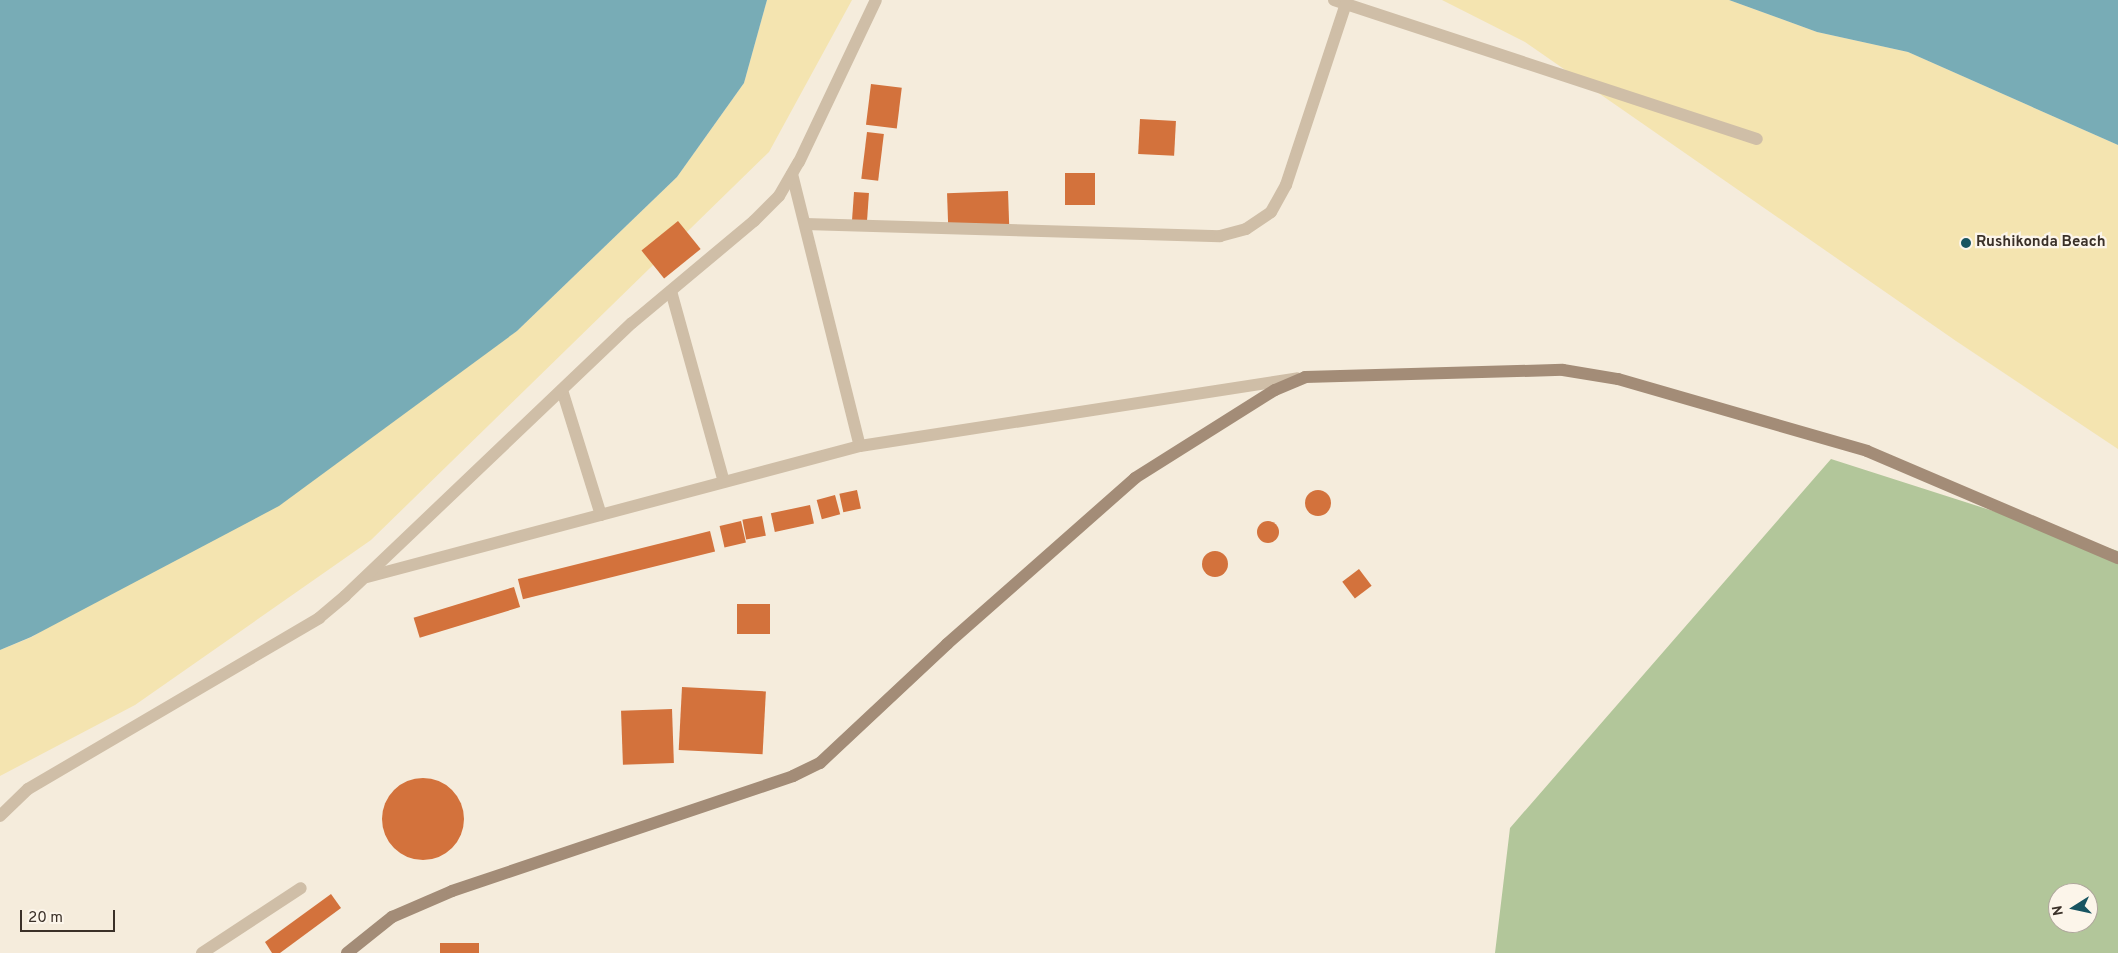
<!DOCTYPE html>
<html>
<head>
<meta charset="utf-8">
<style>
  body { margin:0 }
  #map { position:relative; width:2118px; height:953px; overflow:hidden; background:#f5ecdc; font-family:Overpass,sans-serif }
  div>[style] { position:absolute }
  .green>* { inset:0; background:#b2c69a }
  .sand>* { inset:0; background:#f4e4b0 }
  .water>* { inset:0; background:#78acb6 }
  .building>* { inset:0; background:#d3723c; transform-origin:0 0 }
  .round { border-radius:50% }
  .lane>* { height:12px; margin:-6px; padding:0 6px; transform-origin:6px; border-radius:6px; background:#cfbea7 }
  .secondary>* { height:12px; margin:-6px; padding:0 6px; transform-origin:6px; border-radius:6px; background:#a38c77 }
  .dots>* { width:14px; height:14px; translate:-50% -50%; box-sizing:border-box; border:2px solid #fcf5ea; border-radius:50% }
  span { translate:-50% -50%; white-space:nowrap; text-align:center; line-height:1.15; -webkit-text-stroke:4.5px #fcf5ea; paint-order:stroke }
  .poi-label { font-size:15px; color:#3a3028; font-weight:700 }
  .left { translate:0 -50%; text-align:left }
  .north { position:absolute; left:2048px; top:883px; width:50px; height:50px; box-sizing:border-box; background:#fcf5ea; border:1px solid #aea69c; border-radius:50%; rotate:260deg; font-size:14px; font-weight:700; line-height:20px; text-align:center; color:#3a3028 }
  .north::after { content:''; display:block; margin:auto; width:18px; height:22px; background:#185461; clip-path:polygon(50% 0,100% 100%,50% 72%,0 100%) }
  .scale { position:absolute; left:20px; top:910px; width:95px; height:22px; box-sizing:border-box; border:2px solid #3a3028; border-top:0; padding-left:6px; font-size:15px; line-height:18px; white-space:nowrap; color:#3a3028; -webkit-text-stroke:4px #fcf5ea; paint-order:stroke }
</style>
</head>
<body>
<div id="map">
  <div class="green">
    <i style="clip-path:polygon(evenodd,1831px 459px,2118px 551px,2118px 953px,1495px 953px,1510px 828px,1831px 459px,2058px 893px,2088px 893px,2088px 923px,2058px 923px,2058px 893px)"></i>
  </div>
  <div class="sand">
    <i style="clip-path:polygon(767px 0,852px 0,769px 152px,371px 540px,135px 705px,0 776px,0 650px,32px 637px,517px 331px,677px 177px,744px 83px)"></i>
    <i style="clip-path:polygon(1442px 0,1729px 0,1817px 32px,1908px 52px,2118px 145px,2118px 449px,1956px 341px,1525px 42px)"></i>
  </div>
  <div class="water">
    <i style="clip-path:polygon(0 0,767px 0,744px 83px,677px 177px,517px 331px,279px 506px,31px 637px,0 650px)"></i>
    <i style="clip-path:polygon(1729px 0,2118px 0,2118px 145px,1908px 52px,1817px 32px)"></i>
  </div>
  <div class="building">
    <i style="left:871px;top:84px;width:31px;height:41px;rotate:7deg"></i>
    <i style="left:1140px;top:119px;width:36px;height:35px;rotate:3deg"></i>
    <i style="left:867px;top:132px;width:17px;height:47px;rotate:7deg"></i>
    <i style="left:1065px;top:173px;width:30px;height:32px"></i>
    <i style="left:1008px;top:191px;width:34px;height:61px;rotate:88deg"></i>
    <i style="left:854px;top:192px;width:15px;height:28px;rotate:4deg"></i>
    <i style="left:678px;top:221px;width:36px;height:47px;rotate:51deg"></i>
    <i style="left:857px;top:490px;width:19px;height:18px;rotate:78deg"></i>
    <i class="round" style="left:1305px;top:490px;width:26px;height:26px"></i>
    <i style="left:835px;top:495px;width:20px;height:19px;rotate:75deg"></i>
    <i style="left:810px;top:505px;width:19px;height:40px;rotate:78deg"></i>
    <i style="left:762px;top:516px;width:20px;height:20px;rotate:79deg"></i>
    <i class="round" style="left:1257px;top:521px;width:22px;height:22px"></i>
    <i style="left:741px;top:521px;width:22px;height:22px;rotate:77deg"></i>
    <i style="left:710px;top:531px;width:21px;height:198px;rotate:76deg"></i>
    <i class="round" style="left:1202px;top:551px;width:26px;height:26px"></i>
    <i style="left:1359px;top:569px;width:21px;height:21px;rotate:53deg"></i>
    <i style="left:514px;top:587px;width:21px;height:105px;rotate:73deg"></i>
    <i style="left:737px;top:604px;width:33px;height:30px"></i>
    <i style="left:682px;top:687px;width:84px;height:63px;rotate:3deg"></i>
    <i style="left:672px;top:709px;width:54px;height:51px;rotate:88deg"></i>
    <i class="round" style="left:382px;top:778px;width:82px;height:82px"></i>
    <i style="clip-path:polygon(331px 894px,341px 908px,280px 953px,272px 953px,265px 942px)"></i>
    <i style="left:440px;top:943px;width:39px;height:10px"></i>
  </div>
  <div class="lane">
    <i style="left:1334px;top:0;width:445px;rotate:18.2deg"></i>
    <i style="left:792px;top:174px;width:280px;rotate:76deg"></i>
    <i style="left:805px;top:224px;width:415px;rotate:1.7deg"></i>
    <i style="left:1220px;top:236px;width:27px;rotate:-15deg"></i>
    <i style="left:1246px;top:229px;width:30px;rotate:-34deg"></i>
    <i style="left:1271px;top:212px;width:31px;rotate:-61deg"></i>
    <i style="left:1286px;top:185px;width:191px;rotate:-71.7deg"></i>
    <i style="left:671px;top:291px;width:198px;rotate:74.5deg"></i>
    <i style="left:562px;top:390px;width:131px;rotate:72.7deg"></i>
    <i style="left:367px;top:577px;width:510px;rotate:-14.88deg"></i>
    <i style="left:860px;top:446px;width:442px;rotate:-8.8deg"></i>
    <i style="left:0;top:816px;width:39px;rotate:-44deg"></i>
    <i style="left:28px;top:789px;width:338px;rotate:-30.4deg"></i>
    <i style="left:319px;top:618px;width:34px;rotate:-40deg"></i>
    <i style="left:345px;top:596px;width:396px;rotate:-43.6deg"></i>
    <i style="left:632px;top:323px;width:159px;rotate:-39.9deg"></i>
    <i style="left:754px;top:221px;width:35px;rotate:-45deg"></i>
    <i style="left:779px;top:196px;width:39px;rotate:-60deg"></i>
    <i style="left:799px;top:162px;width:179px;rotate:-64.6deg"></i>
    <i style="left:202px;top:953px;width:118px;rotate:-33.3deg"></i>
  </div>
  <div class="secondary">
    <i style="left:347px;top:953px;width:58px;rotate:-38.7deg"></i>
    <i style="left:392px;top:917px;width:65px;rotate:-23.4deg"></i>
    <i style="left:452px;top:891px;width:360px;rotate:-18.6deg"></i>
    <i style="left:793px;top:776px;width:30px;rotate:-26deg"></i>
    <i style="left:820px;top:763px;width:174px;rotate:-43.1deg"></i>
    <i style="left:947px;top:644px;width:251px;rotate:-41.4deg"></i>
    <i style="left:1135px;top:478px;width:165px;rotate:-32.2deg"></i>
    <i style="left:1275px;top:390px;width:33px;rotate:-23deg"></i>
    <i style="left:1305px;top:377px;width:258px;rotate:-1.6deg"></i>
    <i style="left:1563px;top:370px;width:56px;rotate:9.3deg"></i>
    <i style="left:1618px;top:379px;width:259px;rotate:16.1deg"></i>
    <i style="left:1867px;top:451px;width:273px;rotate:23.1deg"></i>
  </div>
  <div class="dots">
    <i style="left:1966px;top:243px;background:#185461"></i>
  </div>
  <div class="poi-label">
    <span class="left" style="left:1976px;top:243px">Rushikonda Beach</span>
  </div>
  <div class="north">N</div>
  <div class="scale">20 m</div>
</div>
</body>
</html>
